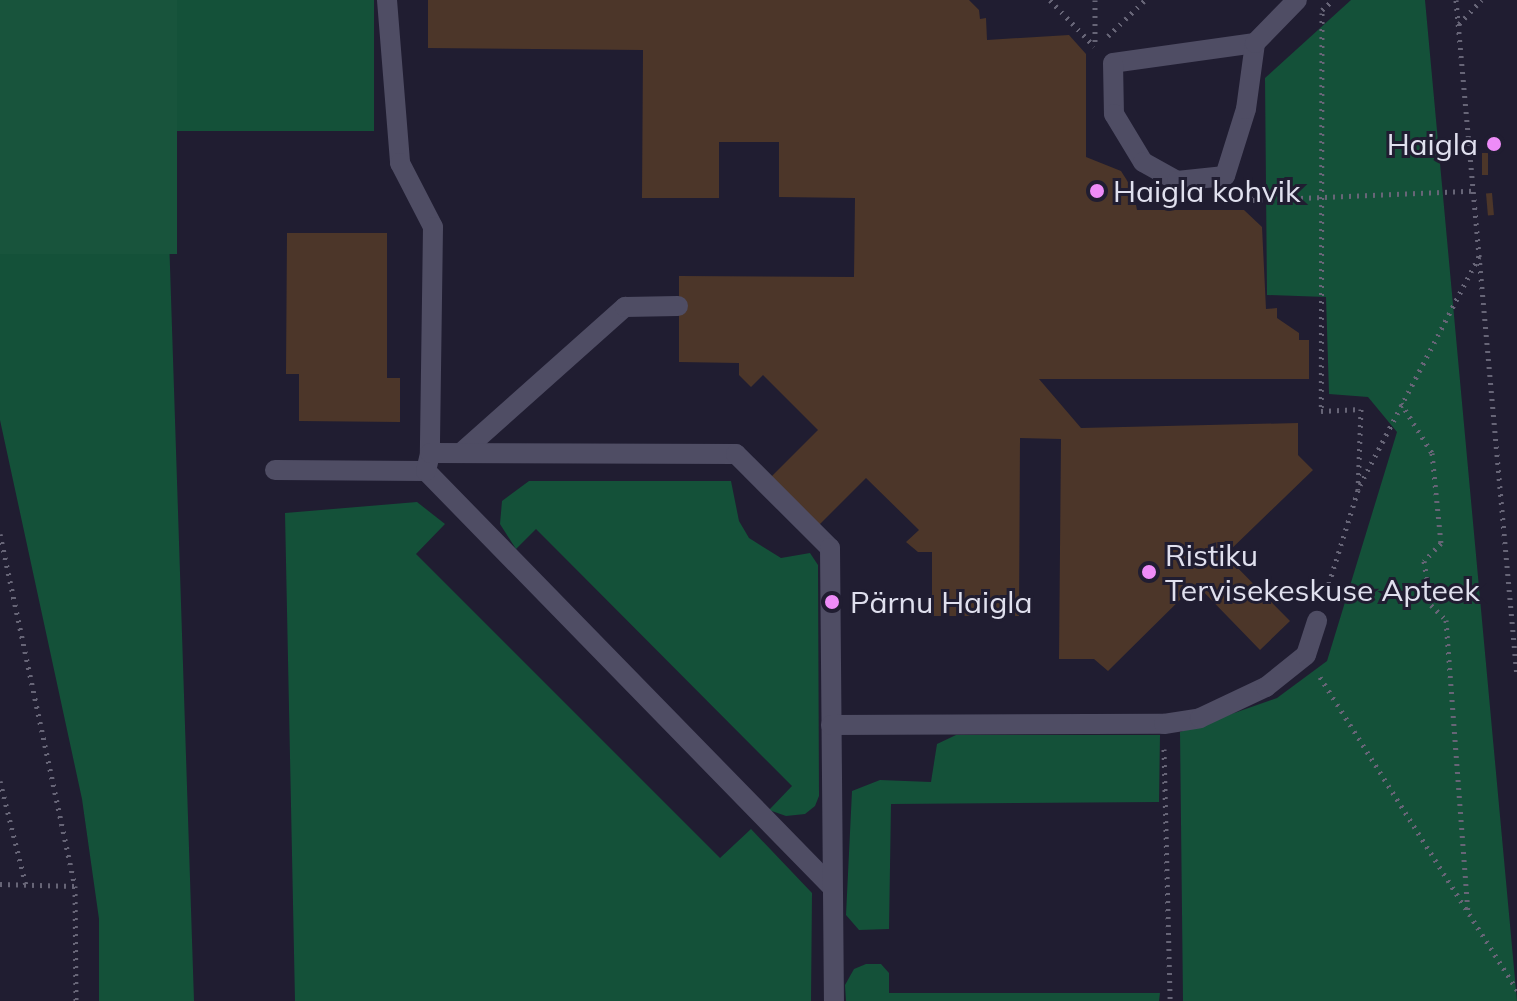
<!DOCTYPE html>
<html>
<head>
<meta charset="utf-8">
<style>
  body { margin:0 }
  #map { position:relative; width:1517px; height:1001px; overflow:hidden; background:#201d31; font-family:Mulish,sans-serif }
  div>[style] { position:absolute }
  .green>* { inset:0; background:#145139; transform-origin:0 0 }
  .forest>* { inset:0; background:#18543c; transform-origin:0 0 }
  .building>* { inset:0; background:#4c3629; transform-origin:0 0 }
  .path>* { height:5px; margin-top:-2.5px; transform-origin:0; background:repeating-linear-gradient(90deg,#676577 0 2px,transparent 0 8px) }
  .service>* { height:20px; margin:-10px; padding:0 10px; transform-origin:10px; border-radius:10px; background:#4f4d64 }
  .dots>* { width:22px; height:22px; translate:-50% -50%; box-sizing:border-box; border:4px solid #201d31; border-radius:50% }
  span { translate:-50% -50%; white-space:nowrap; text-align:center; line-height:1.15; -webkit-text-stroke:6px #201d31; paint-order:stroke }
  .poi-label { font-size:30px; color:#e0e0ee }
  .right { translate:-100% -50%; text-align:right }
  .left { translate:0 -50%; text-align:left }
</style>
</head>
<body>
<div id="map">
  <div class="green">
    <i style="left:177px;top:0;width:197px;height:131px"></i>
    <i style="clip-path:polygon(1351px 0,1425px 0,1517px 1001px,1183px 1001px,1180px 732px,1277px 698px,1327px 661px,1397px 432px,1368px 397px,1329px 394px,1326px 297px,1267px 295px,1265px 78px)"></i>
    <i style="clip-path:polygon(169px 236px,194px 1001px,99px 1001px,99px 919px,82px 799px,0 420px,0 254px)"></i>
    <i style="clip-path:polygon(529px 481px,731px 481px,739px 521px,749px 538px,781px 558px,810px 553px,818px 565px,819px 796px,815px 806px,805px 814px,786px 816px,769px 810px,792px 786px,536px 529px,516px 549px,500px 524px,502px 501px)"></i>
    <i style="clip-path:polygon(417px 502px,445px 524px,416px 554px,720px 858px,751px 829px,812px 893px,811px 1001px,295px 1001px,285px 513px)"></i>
    <i style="clip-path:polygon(956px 735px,1160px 735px,1159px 802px,891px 804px,889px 929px,859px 930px,846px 915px,852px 791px,880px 780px,931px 782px,937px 744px)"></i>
    <i style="clip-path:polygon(866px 964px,881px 964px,889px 973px,889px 993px,1160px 993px,1159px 1001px,846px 1001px,845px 985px,854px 969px)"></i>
  </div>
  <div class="forest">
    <i style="left:0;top:0;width:177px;height:254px"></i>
  </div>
  <div class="building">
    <i style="clip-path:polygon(428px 0,969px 0,979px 10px,980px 19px,986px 18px,987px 40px,1069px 35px,1086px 54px,1086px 157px,1121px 171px,1133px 190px,1137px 210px,1244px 210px,1262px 227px,1266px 309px,1277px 308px,1277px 318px,1299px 333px,1299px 340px,1309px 340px,1309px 379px,1039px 379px,1081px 428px,1298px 423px,1298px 455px,1313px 470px,1225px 555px,1290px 621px,1260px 650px,1196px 584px,1108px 671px,1094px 659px,1059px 659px,1061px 439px,1020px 438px,1019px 616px,932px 616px,932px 552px,918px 552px,906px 542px,919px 530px,866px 478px,818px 526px,770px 478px,818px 430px,763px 375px,751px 387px,739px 375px,739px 363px,679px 362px,679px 276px,854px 277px,855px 198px,779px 197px,779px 142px,719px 142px,719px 198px,642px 198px,643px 50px,428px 48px)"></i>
    <i style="left:1482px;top:153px;width:6px;height:22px"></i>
    <i style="left:1492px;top:193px;width:22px;height:6px;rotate:85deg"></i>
    <i style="clip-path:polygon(287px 233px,387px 233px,387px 378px,400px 378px,400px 422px,299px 421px,299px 374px,286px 374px)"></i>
  </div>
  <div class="path">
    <i style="left:1050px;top:0;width:64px;rotate:46.3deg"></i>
    <i style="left:1095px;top:0;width:42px;rotate:90deg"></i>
    <i style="left:1456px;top:0;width:680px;rotate:84.85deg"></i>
    <i style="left:1322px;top:10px;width:15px;rotate:-42deg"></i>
    <i style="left:1322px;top:13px;width:398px;rotate:90.1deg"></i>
    <i style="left:1321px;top:411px;width:40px;rotate:-2.9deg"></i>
    <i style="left:1361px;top:409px;width:81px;rotate:92.1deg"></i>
    <i style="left:1358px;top:490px;width:111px;rotate:107.3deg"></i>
    <i style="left:1459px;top:24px;width:33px;rotate:-47deg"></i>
    <i style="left:1108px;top:36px;width:52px;rotate:-44.2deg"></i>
    <i style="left:1244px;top:192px;width:12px;rotate:42deg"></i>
    <i style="left:1253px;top:200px;width:219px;rotate:-2.4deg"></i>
    <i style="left:1401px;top:403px;width:59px;rotate:58.2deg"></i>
    <i style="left:1432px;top:453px;width:90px;rotate:84.3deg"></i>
    <i style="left:1441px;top:543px;width:25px;rotate:133deg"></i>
    <i style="left:1424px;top:561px;width:45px;rotate:81deg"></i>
    <i style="left:1431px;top:605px;width:21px;rotate:45deg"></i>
    <i style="left:1446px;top:620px;width:293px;rotate:85.7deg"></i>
    <i style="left:1360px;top:485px;width:258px;rotate:-62.5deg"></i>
    <i style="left:0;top:534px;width:360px;rotate:78deg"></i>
    <i style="left:75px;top:886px;width:115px;rotate:89.5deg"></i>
    <i style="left:1320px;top:677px;width:370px;rotate:57.8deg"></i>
    <i style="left:1164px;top:749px;width:252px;rotate:88.6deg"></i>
    <i style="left:0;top:781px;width:107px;rotate:76deg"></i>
    <i style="left:0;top:884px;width:75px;rotate:1.5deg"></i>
  </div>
  <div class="service">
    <i style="left:387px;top:0;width:164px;rotate:85.4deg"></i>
    <i style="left:400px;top:163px;width:72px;rotate:62.7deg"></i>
    <i style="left:433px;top:227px;width:226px;rotate:90.8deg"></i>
    <i style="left:1255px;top:43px;width:143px;rotate:172deg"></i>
    <i style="left:1113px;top:63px;width:51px;rotate:88.9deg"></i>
    <i style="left:1114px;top:114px;width:56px;rotate:58.9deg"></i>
    <i style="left:1143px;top:162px;width:39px;rotate:29deg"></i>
    <i style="left:1177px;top:181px;width:48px;rotate:-5.9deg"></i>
    <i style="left:1225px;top:176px;width:70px;rotate:-72.6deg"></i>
    <i style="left:1246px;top:109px;width:67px;rotate:-82.2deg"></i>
    <i style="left:1255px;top:43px;width:60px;rotate:-45.7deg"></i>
    <i style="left:461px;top:453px;width:220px;rotate:-41.7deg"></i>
    <i style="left:625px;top:307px;width:53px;rotate:-1.1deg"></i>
    <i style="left:275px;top:470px;width:151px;rotate:0.4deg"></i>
    <i style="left:426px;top:471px;width:581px;rotate:45.7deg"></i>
    <i style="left:426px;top:471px;width:18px;rotate:-77deg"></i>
    <i style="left:430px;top:453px;width:306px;rotate:0.2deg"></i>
    <i style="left:736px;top:454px;width:133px;rotate:45deg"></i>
    <i style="left:830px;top:548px;width:453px;rotate:89.5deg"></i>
    <i style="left:831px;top:725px;width:333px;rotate:-0.2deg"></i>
    <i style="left:1164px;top:724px;width:36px;rotate:-9deg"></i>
    <i style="left:1200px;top:718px;width:73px;rotate:-25.2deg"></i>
    <i style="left:1266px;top:687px;width:51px;rotate:-38.7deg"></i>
    <i style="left:1306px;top:655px;width:36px;rotate:-72deg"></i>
  </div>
  <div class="dots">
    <i style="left:1494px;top:144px;background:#ee8cf8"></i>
    <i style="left:1097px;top:191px;background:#ee8cf8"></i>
    <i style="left:1149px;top:572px;background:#ee8cf8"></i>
    <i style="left:832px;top:602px;background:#ee8cf8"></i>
  </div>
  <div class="poi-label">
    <span class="right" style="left:1478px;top:144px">Haigla</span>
    <span class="left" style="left:1113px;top:191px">Haigla kohvik</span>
    <span class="left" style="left:1165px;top:572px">Ristiku<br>Tervisekeskuse Apteek</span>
    <span class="left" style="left:850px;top:602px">Pärnu Haigla</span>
  </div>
</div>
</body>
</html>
